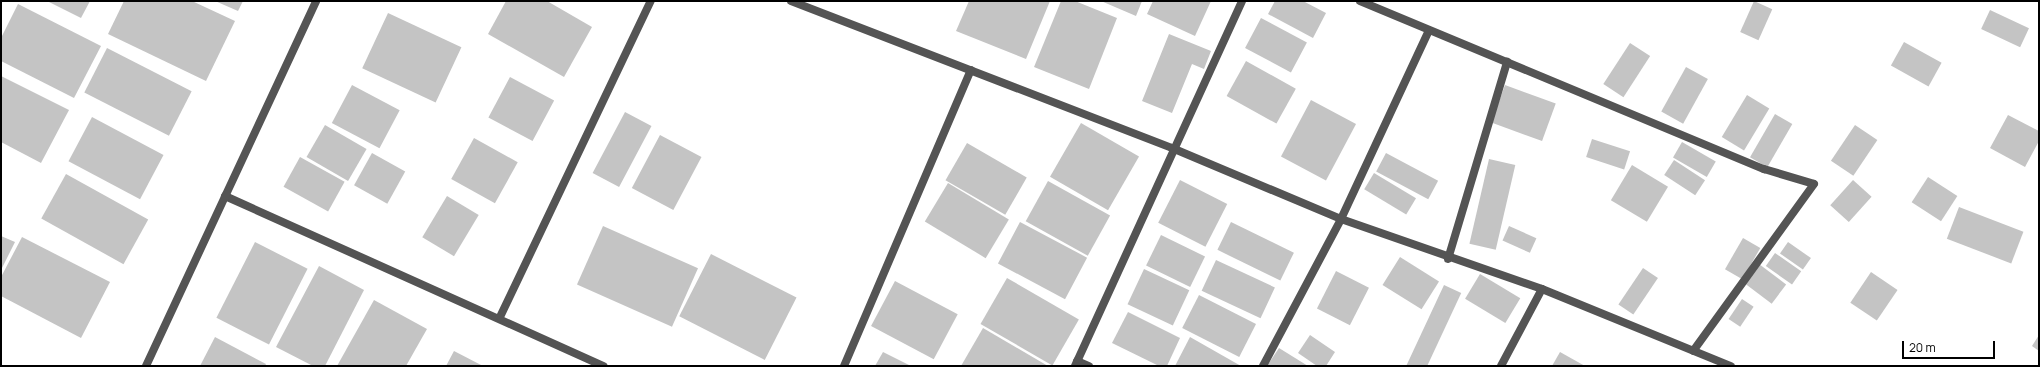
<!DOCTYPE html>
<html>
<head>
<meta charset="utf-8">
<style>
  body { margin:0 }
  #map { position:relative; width:2040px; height:367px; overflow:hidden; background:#fff; font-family:Manrope,sans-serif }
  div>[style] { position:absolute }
  .building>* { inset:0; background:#c4c4c4; transform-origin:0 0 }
  .minor>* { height:8px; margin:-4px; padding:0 4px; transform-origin:4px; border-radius:4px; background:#545454 }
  span { translate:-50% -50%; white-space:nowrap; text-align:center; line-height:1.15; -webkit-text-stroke:3px #fff; paint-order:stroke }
  .frame { position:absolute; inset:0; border:2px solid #000; pointer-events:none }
  .scale { position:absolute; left:1902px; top:341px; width:93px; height:18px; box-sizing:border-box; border:2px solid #000; border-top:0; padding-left:5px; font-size:12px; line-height:14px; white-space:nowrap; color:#000; -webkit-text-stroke:3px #fff; paint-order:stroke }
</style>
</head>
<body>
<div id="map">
  <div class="building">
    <i style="clip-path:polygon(47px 1px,90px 1px,81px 18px)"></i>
    <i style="clip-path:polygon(124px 1px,192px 1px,235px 21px,206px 81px,108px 34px)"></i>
    <i style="clip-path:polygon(215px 1px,243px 1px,238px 11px)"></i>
    <i style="clip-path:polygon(506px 1px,547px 1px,592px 27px,564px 77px,488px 34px)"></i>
    <i style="clip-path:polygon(969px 1px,1050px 1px,1026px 59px,956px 31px)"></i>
    <i style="clip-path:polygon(1061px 1px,1075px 1px,1117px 18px,1089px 89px,1034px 67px)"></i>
    <i style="clip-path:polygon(1101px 1px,1142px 1px,1136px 16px)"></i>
    <i style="clip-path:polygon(1153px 1px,1211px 1px,1195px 36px,1147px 14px)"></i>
    <i style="clip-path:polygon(1275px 1px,1303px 1px,1326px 13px,1313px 38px,1268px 14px)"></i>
    <i style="left:1754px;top:1px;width:20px;height:34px;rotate:24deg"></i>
    <i style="clip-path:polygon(18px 4px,101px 46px,74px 98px,1px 61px,1px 38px)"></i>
    <i style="left:1990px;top:10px;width:43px;height:21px;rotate:25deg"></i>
    <i style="left:388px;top:13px;width:81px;height:61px;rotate:25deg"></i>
    <i style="left:1261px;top:18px;width:52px;height:34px;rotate:28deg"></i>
    <i style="clip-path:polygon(1169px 34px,1211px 51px,1204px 69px,1192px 64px,1172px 113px,1142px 101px)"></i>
    <i style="left:1904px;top:42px;width:43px;height:27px;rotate:29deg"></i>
    <i style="left:1630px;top:43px;width:24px;height:49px;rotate:33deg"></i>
    <i style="left:107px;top:48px;width:95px;height:50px;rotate:27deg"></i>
    <i style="left:1246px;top:61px;width:57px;height:40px;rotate:29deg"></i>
    <i style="left:1686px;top:67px;width:25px;height:51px;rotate:29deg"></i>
    <i style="clip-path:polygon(1px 76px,69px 110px,41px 163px,1px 142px)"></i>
    <i style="left:510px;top:77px;width:50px;height:46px;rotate:28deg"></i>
    <i style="left:352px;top:85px;width:54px;height:43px;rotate:28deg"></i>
    <i style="left:1505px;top:85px;width:54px;height:40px;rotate:20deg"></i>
    <i style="left:1747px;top:95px;width:26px;height:49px;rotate:31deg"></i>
    <i style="left:1311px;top:100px;width:51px;height:64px;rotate:28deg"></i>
    <i style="left:625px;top:112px;width:30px;height:69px;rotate:28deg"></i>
    <i style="left:1775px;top:114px;width:20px;height:50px;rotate:30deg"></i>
    <i style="clip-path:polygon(2008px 115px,2039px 131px,2039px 141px,2025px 167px,1990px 148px)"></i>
    <i style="left:92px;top:117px;width:81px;height:50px;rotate:28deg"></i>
    <i style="left:1081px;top:123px;width:67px;height:62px;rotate:30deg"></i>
    <i style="left:325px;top:125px;width:48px;height:37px;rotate:30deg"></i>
    <i style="left:1855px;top:125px;width:27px;height:43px;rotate:34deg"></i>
    <i style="left:660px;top:135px;width:47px;height:60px;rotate:28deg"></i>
    <i style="left:474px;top:138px;width:50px;height:47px;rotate:29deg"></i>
    <i style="left:1592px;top:139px;width:40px;height:19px;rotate:18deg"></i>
    <i style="left:1682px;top:142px;width:39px;height:18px;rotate:30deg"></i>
    <i style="left:967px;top:143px;width:69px;height:43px;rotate:30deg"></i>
    <i style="left:372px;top:153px;width:38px;height:37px;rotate:29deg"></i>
    <i style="left:1386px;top:153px;width:59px;height:21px;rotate:28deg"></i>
    <i style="left:300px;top:157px;width:51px;height:34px;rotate:29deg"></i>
    <i style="left:1489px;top:159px;width:27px;height:87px;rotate:13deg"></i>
    <i style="left:1674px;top:160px;width:37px;height:18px;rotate:33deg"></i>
    <i style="left:1632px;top:165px;width:42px;height:41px;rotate:31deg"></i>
    <i style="left:1374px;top:173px;width:49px;height:19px;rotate:31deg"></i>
    <i style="left:66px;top:174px;width:94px;height:51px;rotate:29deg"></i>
    <i style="left:1928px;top:177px;width:35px;height:30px;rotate:33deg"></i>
    <i style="left:1180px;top:180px;width:53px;height:48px;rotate:27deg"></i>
    <i style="left:1853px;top:180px;width:25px;height:34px;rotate:42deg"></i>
    <i style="left:1048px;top:181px;width:71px;height:46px;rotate:29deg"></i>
    <i style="left:948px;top:183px;width:71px;height:45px;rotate:31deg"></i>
    <i style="left:447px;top:196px;width:37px;height:48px;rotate:31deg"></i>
    <i style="left:1959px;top:207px;width:69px;height:34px;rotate:21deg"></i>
    <i style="left:1020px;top:222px;width:76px;height:47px;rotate:28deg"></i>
    <i style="left:1231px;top:222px;width:70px;height:31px;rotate:26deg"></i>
    <i style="left:603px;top:226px;width:104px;height:64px;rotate:24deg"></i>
    <i style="left:1509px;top:226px;width:30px;height:16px;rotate:24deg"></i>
    <i style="left:1161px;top:235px;width:49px;height:34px;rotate:26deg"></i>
    <i style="clip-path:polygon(1px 236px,15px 242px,1px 270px)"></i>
    <i style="clip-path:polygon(22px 237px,110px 282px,81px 338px,1px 296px,1px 277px)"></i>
    <i style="left:1743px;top:238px;width:20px;height:36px;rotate:30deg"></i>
    <i style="left:255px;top:242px;width:59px;height:85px;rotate:27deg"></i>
    <i style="left:1788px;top:242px;width:28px;height:14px;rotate:35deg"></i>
    <i style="left:1775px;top:253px;width:32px;height:16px;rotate:35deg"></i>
    <i style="left:711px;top:254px;width:96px;height:70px;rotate:27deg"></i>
    <i style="left:1400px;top:257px;width:46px;height:33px;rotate:32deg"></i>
    <i style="left:1216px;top:260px;width:65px;height:34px;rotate:25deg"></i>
    <i style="left:1759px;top:264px;width:34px;height:24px;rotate:37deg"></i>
    <i style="clip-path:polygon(319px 266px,364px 290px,325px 366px,313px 366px,276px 347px)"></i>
    <i style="left:1643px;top:268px;width:18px;height:44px;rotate:34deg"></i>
    <i style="left:1144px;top:269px;width:50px;height:39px;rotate:25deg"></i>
    <i style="left:1336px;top:271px;width:37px;height:42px;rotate:27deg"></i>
    <i style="left:1871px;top:272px;width:32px;height:37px;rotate:34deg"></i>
    <i style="left:1480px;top:274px;width:47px;height:29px;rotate:31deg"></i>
    <i style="left:1007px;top:278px;width:83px;height:53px;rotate:30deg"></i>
    <i style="left:895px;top:281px;width:71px;height:51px;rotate:28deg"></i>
    <i style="left:1444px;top:285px;width:19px;height:90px;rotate:25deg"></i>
    <i style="left:1199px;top:295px;width:64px;height:37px;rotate:27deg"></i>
    <i style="left:1742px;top:299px;width:14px;height:24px;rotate:34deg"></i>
    <i style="clip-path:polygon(374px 300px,427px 329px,406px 366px,337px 366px)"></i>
    <i style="clip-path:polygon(1128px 312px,1180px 338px,1167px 366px,1159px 366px,1112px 343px)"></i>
    <i style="clip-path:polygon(983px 328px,1048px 366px,961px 366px)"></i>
    <i style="clip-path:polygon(1310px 335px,1335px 352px,1326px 366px,1317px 366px,1298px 353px)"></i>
    <i style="clip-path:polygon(2039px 335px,2039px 351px,2032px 346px)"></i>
    <i style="clip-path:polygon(215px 337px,266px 364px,265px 366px,200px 366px)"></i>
    <i style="clip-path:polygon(1190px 337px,1241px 366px,1175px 366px)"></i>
    <i style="clip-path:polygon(1279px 348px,1308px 366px,1267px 366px)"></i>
    <i style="clip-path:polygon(454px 351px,483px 366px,446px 366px)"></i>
    <i style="clip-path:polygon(883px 352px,911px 366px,875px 366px)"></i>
    <i style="clip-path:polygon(1560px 352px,1585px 366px,1552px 366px)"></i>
  </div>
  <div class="minor">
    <i style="left:791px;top:1px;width:408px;rotate:21.1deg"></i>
    <i style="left:1172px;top:148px;width:183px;rotate:22.8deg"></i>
    <i style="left:1341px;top:219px;width:213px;rotate:19.2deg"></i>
    <i style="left:1542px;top:289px;width:204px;rotate:22.2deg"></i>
    <i style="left:1360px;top:1px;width:438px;rotate:22.6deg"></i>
    <i style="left:1764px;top:169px;width:52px;rotate:16.7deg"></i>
    <i style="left:1814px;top:184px;width:206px;rotate:125.9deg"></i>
    <i style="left:225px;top:196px;width:415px;rotate:24.2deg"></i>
    <i style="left:1448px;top:259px;width:206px;rotate:-73.3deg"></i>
    <i style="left:500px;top:317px;width:350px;rotate:-64.5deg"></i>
    <i style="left:1077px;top:361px;width:13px;rotate:23deg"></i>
    <i style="left:146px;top:366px;width:403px;rotate:-65deg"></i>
    <i style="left:844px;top:366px;width:322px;rotate:-66.8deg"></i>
    <i style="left:1075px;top:366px;width:401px;rotate:-65.4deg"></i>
    <i style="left:1263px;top:366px;width:166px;rotate:-62deg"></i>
    <i style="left:1341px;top:219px;width:208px;rotate:-65deg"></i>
    <i style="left:1501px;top:366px;width:87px;rotate:-62deg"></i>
  </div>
  <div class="frame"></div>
  <div class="scale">20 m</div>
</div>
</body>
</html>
